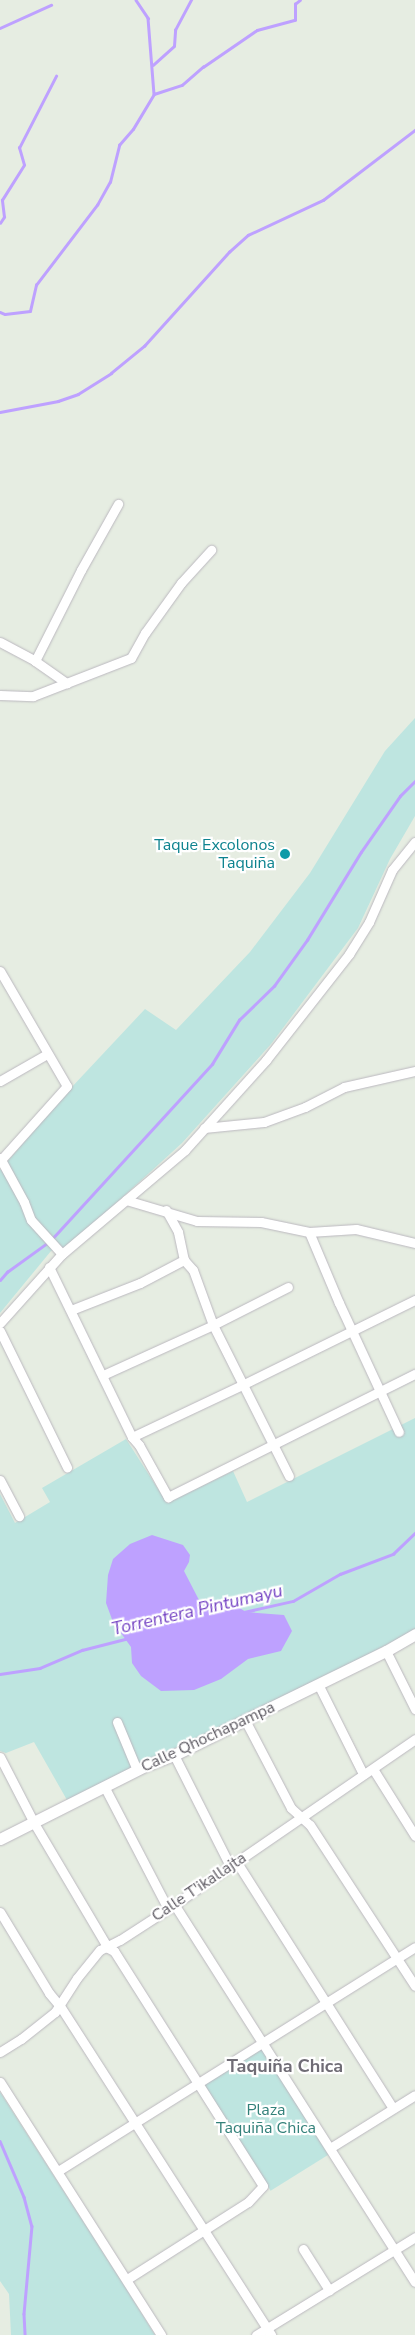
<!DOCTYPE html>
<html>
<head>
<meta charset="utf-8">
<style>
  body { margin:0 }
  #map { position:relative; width:415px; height:2335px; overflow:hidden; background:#e6ede2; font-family:"Nunito Sans",sans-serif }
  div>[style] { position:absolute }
  .green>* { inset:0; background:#bee5e0; transform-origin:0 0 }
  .water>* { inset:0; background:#bea1ff }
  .stream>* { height:2.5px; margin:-1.25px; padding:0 1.25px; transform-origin:1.25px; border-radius:1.25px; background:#bea1ff }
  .roads { filter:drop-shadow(0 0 1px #bbb8bf) drop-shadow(0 0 1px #bbb8bf) }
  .minor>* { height:9px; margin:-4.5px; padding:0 4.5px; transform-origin:4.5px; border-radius:4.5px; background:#fff }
  .tertiary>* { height:11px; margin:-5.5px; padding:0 5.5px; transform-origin:5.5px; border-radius:5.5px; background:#fff }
  .dots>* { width:14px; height:14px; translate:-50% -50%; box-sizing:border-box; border:2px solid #fff; border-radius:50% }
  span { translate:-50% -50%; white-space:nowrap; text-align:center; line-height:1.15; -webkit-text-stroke:4.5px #fff; paint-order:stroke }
  .culture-label { font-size:16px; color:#0d838f }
  .right { translate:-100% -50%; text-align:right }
  .street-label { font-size:16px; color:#5e5b63 }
  .park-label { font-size:16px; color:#33817a }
  .water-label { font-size:18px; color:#7443c3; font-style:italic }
  .neighbourhood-label { font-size:18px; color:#6f6c75; font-weight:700 }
</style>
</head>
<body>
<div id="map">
  <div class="green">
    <i style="clip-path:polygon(415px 718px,415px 816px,390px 859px,358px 928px,271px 1044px,182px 1143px,69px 1246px,51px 1251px,0 1313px,0 1170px,70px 1089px,145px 1009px,176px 1030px,250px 952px,310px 873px,385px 751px)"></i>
    <i style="clip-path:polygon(415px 1418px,415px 1630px,346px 1666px,67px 1800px,34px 1742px,6px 1753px,0 1751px,0 1494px,15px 1523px,50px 1502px,42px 1488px,126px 1439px,167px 1503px,233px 1471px,247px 1502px)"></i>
    <i style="left:261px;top:2047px;width:127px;height:68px;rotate:58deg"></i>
    <i style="clip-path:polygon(0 2092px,124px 2285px,155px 2335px,11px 2335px,9px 2294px,0 2281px)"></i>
  </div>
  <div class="water">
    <i style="clip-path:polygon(152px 1535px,183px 1545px,190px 1555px,189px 1562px,184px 1571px,199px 1600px,218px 1601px,238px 1607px,246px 1612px,284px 1615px,292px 1631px,281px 1651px,248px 1659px,221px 1679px,194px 1690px,161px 1691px,141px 1676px,132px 1663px,131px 1647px,113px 1622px,106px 1603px,108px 1575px,113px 1559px,130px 1544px)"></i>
  </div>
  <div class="stream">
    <i style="left:136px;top:0;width:22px;rotate:56deg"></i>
    <i style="left:148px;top:18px;width:76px;rotate:85.5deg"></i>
    <i style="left:0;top:28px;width:56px;rotate:-24.3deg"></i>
    <i style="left:153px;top:65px;width:28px;rotate:-42deg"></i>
    <i style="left:174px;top:46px;width:16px;rotate:-86deg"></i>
    <i style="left:175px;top:30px;width:34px;rotate:-62deg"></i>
    <i style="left:0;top:223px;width:7px;rotate:-56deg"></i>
    <i style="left:4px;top:217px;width:17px;rotate:-97deg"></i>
    <i style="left:2px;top:200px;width:41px;rotate:-57.8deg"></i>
    <i style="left:24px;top:165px;width:18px;rotate:-106deg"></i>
    <i style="left:19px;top:148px;width:81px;rotate:-62.8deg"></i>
    <i style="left:0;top:312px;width:5px;rotate:22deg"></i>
    <i style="left:5px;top:314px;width:25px;rotate:-7deg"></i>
    <i style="left:30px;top:311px;width:27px;rotate:-77deg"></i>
    <i style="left:36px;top:285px;width:101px;rotate:-52.7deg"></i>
    <i style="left:97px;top:205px;width:26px;rotate:-61deg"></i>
    <i style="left:110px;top:182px;width:38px;rotate:-76deg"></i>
    <i style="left:119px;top:145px;width:21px;rotate:-49deg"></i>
    <i style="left:133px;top:129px;width:41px;rotate:-59deg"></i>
    <i style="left:154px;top:94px;width:29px;rotate:-18deg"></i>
    <i style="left:182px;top:85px;width:28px;rotate:-41deg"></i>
    <i style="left:203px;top:67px;width:65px;rotate:-34.4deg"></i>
    <i style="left:257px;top:30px;width:39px;rotate:-15deg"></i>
    <i style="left:295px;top:20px;width:16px;rotate:-90deg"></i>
    <i style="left:295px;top:4px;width:6px;rotate:-39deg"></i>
    <i style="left:0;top:412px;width:59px;rotate:-10.7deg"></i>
    <i style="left:58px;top:401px;width:21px;rotate:-19deg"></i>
    <i style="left:78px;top:394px;width:39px;rotate:-32deg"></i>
    <i style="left:111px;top:373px;width:43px;rotate:-39.3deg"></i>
    <i style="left:144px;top:346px;width:127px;rotate:-47.9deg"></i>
    <i style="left:229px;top:252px;width:25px;rotate:-42deg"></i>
    <i style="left:248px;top:235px;width:83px;rotate:-25deg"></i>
    <i style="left:323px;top:200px;width:116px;rotate:-37.3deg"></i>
    <i style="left:0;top:1280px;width:11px;rotate:-49deg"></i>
    <i style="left:7px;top:1272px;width:53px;rotate:-35.8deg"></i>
    <i style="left:50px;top:1241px;width:240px;rotate:-47.5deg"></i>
    <i style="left:212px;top:1064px;width:52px;rotate:-58.5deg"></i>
    <i style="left:239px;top:1020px;width:49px;rotate:-44.2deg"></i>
    <i style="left:274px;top:986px;width:57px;rotate:-54.3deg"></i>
    <i style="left:307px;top:940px;width:103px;rotate:-58.5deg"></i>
    <i style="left:361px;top:852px;width:68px;rotate:-55.1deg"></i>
    <i style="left:400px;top:796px;width:21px;rotate:-45deg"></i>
    <i style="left:244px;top:1612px;width:50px;rotate:-12.7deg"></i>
    <i style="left:293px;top:1601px;width:54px;rotate:-29.9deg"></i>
    <i style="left:340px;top:1574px;width:57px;rotate:-20.7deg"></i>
    <i style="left:393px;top:1554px;width:30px;rotate:-44deg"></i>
    <i style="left:0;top:1674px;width:40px;rotate:-8.5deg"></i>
    <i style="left:40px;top:1668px;width:46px;rotate:-23.2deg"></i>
    <i style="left:82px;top:1650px;width:49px;rotate:-14.3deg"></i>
    <i style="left:0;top:2141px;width:61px;rotate:66.8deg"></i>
    <i style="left:24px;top:2197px;width:30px;rotate:75deg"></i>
    <i style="left:32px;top:2226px;width:88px;rotate:95.2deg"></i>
    <i style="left:24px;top:2314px;width:21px;rotate:87deg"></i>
  </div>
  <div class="roads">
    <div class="minor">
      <i style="left:0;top:642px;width:40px;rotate:28deg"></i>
      <i style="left:35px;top:661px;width:39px;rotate:35deg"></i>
      <i style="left:35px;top:661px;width:102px;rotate:-63.2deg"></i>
      <i style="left:81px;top:570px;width:76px;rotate:-60.7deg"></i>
      <i style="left:0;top:695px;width:33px;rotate:2deg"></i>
      <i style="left:33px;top:696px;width:105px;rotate:-21.2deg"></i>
      <i style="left:131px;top:658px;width:29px;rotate:-61deg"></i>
      <i style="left:145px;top:633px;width:62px;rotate:-54.2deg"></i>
      <i style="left:181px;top:583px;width:45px;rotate:-47.7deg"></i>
      <i style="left:0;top:971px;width:133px;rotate:59.8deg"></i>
      <i style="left:67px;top:1086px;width:101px;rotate:131.8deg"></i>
      <i style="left:0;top:1081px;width:54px;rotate:-29.9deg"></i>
      <i style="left:204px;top:1128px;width:60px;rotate:-5.7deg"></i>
      <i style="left:264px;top:1122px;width:44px;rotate:-20.1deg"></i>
      <i style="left:305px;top:1107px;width:44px;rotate:-27.1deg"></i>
      <i style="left:344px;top:1087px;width:73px;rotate:-12.7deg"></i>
      <i style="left:0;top:1158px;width:50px;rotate:61.4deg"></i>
      <i style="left:24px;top:1202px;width:19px;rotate:69deg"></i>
      <i style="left:31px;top:1220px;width:46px;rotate:47.6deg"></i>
      <i style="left:126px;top:1200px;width:74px;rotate:16.5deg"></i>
      <i style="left:197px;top:1221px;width:64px;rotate:0.9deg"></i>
      <i style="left:261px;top:1222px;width:49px;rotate:11.8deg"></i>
      <i style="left:309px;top:1232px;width:47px;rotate:-3.7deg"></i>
      <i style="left:356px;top:1229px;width:61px;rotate:13.3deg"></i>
      <i style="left:166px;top:1210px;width:25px;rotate:61deg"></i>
      <i style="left:178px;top:1232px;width:29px;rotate:78deg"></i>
      <i style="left:184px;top:1260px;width:13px;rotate:48deg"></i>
      <i style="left:193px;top:1270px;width:59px;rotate:70deg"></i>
      <i style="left:213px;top:1325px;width:169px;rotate:63.3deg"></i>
      <i style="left:309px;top:1232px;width:77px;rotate:67.1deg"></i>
      <i style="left:339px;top:1303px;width:142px;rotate:65.1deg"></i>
      <i style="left:49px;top:1267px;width:189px;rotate:64deg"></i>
      <i style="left:132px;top:1437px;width:11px;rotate:49deg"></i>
      <i style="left:139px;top:1445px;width:60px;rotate:60.9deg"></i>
      <i style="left:168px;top:1497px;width:276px;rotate:-26.5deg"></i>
      <i style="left:71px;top:1310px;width:74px;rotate:-21.4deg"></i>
      <i style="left:140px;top:1283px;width:50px;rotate:-27.6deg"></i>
      <i style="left:0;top:1323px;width:93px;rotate:-48.1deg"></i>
      <i style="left:62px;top:1254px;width:161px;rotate:-40.2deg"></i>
      <i style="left:185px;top:1150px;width:121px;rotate:-48deg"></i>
      <i style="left:266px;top:1060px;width:135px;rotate:-51.9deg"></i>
      <i style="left:349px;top:954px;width:38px;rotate:-58deg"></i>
      <i style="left:369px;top:922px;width:57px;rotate:-66.1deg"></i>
      <i style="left:392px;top:870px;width:36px;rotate:-51deg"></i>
      <i style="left:0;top:1331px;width:152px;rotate:63.8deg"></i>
      <i style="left:103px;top:1375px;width:121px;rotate:-24.4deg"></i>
      <i style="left:213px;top:1325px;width:84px;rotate:-26.9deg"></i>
      <i style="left:132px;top:1437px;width:122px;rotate:-25.3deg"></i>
      <i style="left:242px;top:1385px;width:193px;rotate:-26.2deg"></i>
      <i style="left:0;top:1480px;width:41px;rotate:62.2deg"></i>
      <i style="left:386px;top:1651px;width:65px;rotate:63.4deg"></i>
      <i style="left:318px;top:1684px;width:101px;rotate:63.4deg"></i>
      <i style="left:245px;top:1720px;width:99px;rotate:62.4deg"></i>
      <i style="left:291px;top:1808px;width:25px;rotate:42deg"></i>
      <i style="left:310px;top:1825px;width:192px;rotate:56.9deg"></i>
      <i style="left:117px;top:1722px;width:52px;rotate:67.4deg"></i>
      <i style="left:174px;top:1755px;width:124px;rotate:63.2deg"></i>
      <i style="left:0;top:1757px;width:74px;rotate:62.7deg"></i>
      <i style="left:34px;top:1823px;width:145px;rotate:59.4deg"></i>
      <i style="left:108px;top:1948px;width:7px;rotate:27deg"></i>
      <i style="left:114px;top:1951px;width:278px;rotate:57.6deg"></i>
      <i style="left:263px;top:2186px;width:22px;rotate:133deg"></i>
      <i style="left:248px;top:2202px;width:143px;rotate:147.5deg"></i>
      <i style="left:373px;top:1769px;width:79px;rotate:57.9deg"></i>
      <i style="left:104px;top:1786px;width:139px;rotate:62.5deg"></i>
      <i style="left:236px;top:1861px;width:291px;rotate:57.6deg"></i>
      <i style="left:174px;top:1904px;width:448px;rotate:57.5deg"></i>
      <i style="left:0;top:1912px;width:95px;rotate:58.8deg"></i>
      <i style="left:49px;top:1993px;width:17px;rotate:50deg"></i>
      <i style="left:60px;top:2006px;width:391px;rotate:57.3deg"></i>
      <i style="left:0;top:2052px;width:25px;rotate:-32deg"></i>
      <i style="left:21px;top:2039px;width:43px;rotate:-38.5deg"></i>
      <i style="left:55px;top:2012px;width:40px;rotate:-57.1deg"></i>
      <i style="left:77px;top:1978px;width:36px;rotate:-51deg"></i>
      <i style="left:100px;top:1950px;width:22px;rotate:-27deg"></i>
      <i style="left:120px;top:1940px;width:57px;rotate:-32.9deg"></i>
      <i style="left:168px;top:1909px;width:300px;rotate:-34.5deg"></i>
      <i style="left:0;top:2082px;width:300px;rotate:57.5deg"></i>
      <i style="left:330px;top:2148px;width:100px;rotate:-31.9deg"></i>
      <i style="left:58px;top:2171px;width:421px;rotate:-32.1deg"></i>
      <i style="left:303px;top:2249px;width:49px;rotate:57.6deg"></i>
      <i style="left:256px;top:2335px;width:187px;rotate:-31.6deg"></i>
    </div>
    <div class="tertiary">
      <i style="left:0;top:1839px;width:162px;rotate:-26.7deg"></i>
      <i style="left:145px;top:1766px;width:31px;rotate:-21deg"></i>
      <i style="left:174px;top:1755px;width:79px;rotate:-26.2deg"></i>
      <i style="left:245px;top:1720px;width:157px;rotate:-26.1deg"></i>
      <i style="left:386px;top:1651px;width:34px;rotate:-30deg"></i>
    </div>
  </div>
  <div class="dots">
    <i style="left:285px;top:854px;background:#0f9aa8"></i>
  </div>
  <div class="culture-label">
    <span class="right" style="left:275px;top:854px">Taque Excolonos<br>Taquiña</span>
  </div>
  <div class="street-label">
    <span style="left:208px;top:1737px;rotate:-25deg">Calle Qhochapampa</span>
    <span style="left:199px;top:1887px;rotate:-34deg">Calle T'ikallajta</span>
  </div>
  <div class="park-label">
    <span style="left:266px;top:2119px">Plaza<br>Taquiña Chica</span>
  </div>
  <div class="water-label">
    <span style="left:197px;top:1610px;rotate:-13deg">Torrentera Pintumayu</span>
  </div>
  <div class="neighbourhood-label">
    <span style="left:285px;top:2066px">Taquiña Chica</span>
  </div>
</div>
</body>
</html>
